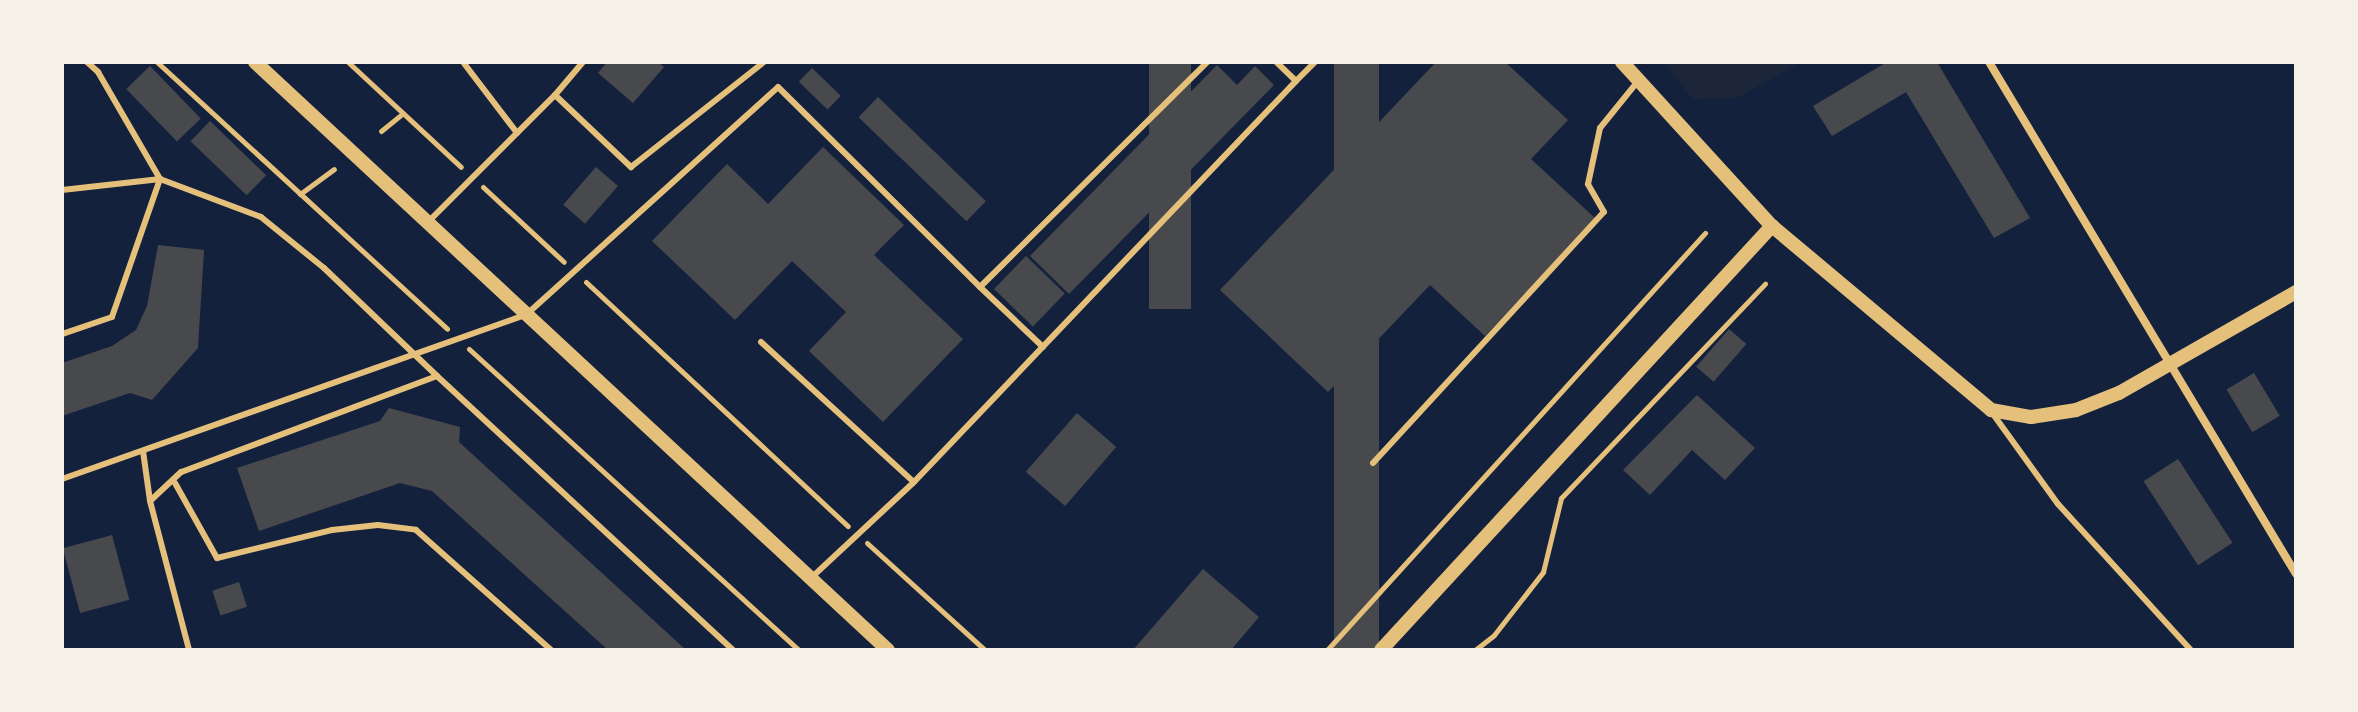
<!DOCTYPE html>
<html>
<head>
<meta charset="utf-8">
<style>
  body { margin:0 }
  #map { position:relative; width:2358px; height:712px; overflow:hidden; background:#14213d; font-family:Ubuntu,sans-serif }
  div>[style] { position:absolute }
  .green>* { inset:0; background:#1d2539 }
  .building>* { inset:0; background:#48494c; transform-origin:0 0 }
  .path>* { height:5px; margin:-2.5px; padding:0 2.5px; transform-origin:2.5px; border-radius:2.5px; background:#e5c07b }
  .service>* { height:6px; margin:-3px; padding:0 3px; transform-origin:3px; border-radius:3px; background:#e5c07b }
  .minor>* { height:8px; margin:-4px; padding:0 4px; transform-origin:4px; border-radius:4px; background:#e5c07b }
  .tertiary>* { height:14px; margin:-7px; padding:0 7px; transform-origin:7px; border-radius:7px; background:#e5c07b }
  span { translate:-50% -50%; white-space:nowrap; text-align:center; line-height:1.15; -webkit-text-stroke:6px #f6f1e7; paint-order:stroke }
  .frame { position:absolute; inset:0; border:64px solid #f6f1e7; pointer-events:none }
</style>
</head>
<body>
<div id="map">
  <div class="green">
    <i style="clip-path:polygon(1664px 62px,1802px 62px,1736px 98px,1693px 99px)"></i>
  </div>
  <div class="building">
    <i style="clip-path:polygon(607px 62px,658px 62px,664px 67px,633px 103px,598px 73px)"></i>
    <i style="left:1149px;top:62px;width:42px;height:247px"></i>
    <i style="left:1334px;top:62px;width:45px;height:634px"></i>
    <i style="clip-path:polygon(1436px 62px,1505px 62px,1568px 120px,1531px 159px,1596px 219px,1485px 336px,1430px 285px,1328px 392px,1220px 290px)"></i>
    <i style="clip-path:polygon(1887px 62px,1937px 62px,2030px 218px,1994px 238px,1906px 92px,1832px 136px,1813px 106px)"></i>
    <i style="clip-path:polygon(1217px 65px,1237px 85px,1255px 66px,1274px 85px,1069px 294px,1030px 256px)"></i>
    <i style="left:150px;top:66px;width:73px;height:33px;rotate:46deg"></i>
    <i style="left:812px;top:68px;width:40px;height:19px;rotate:44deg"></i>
    <i style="left:878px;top:97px;width:150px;height:28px;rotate:44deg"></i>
    <i style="left:210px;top:121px;width:78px;height:28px;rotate:44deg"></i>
    <i style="clip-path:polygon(823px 147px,904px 225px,874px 255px,963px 339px,883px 422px,809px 351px,846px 312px,792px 261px,735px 320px,652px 241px,727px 164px,768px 204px)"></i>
    <i style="left:596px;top:167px;width:29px;height:50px;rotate:41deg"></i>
    <i style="clip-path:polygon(158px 245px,204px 250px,198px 348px,152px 400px,130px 393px,62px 416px,62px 363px,112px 346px,136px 330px,147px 306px)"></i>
    <i style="left:1026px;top:256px;width:54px;height:46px;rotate:44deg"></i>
    <i style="left:1729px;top:329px;width:23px;height:50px;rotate:41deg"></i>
    <i style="left:2254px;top:373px;width:50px;height:32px;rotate:59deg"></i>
    <i style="clip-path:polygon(1697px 395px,1755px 448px,1725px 480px,1692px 450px,1650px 495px,1623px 470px)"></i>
    <i style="clip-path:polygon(389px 408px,460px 427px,459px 442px,686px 650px,608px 650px,432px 491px,400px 483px,259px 531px,237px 468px,380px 421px)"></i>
    <i style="left:1077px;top:413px;width:52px;height:78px;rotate:41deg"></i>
    <i style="left:2178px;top:459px;width:100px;height:41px;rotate:57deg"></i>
    <i style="left:112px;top:535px;width:67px;height:51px;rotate:75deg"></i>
    <i style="clip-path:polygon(1203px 569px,1259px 617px,1231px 650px,1133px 650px)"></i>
    <i style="left:239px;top:582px;width:26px;height:28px;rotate:72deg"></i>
  </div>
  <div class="path">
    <i style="left:157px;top:62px;width:394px;rotate:42.6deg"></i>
    <i style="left:348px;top:62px;width:154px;rotate:42.9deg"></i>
    <i style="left:381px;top:131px;width:28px;rotate:-39deg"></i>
    <i style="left:483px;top:187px;width:110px;rotate:42.8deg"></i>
    <i style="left:300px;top:194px;width:42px;rotate:-36.3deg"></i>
    <i style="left:586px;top:282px;width:358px;rotate:43deg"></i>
    <i style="left:469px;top:349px;width:447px;rotate:42.4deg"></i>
    <i style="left:867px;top:543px;width:159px;rotate:42.2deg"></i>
    <i style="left:1327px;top:650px;width:563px;rotate:-47.81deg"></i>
    <i style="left:1475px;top:650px;width:24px;rotate:-38deg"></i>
    <i style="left:1494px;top:635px;width:80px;rotate:-52.1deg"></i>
    <i style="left:1543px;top:572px;width:76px;rotate:-76.3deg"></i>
    <i style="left:1561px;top:498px;width:296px;rotate:-46.4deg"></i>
  </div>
  <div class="service">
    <i style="left:87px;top:62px;width:15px;rotate:42deg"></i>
    <i style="left:98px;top:72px;width:124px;rotate:59.9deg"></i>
    <i style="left:160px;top:179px;width:108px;rotate:20.6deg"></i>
    <i style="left:261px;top:217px;width:81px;rotate:39deg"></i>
    <i style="left:324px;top:268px;width:156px;rotate:43.7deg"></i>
    <i style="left:437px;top:376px;width:273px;rotate:159.4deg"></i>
    <i style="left:181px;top:472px;width:42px;rotate:136.9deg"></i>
    <i style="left:150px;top:501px;width:154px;rotate:75.3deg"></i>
    <i style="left:463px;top:62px;width:89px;rotate:52.7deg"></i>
    <i style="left:1296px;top:81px;width:27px;rotate:-45deg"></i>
    <i style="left:555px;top:95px;width:43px;rotate:-49.7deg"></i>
    <i style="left:62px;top:190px;width:99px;rotate:-6.4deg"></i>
    <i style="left:160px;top:179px;width:146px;rotate:109.2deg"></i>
    <i style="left:112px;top:317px;width:53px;rotate:161.2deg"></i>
    <i style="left:429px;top:221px;width:178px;rotate:-45deg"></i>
    <i style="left:555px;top:95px;width:105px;rotate:43.5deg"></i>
    <i style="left:631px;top:167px;width:169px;rotate:-38.3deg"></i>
    <i style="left:761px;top:342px;width:207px;rotate:42.5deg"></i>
    <i style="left:914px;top:482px;width:141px;rotate:137deg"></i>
    <i style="left:1043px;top:347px;width:87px;rotate:-136.4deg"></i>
    <i style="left:980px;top:287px;width:320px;rotate:-44.7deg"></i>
    <i style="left:437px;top:376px;width:403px;rotate:42.8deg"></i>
    <i style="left:1993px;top:414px;width:111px;rotate:54.2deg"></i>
    <i style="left:2058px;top:504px;width:197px;rotate:47.7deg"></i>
    <i style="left:143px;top:451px;width:50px;rotate:82deg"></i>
    <i style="left:1373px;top:463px;width:341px;rotate:-47.4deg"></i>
    <i style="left:1604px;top:212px;width:32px;rotate:-120deg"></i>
    <i style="left:1588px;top:184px;width:57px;rotate:-77.9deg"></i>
    <i style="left:1600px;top:128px;width:60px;rotate:-51deg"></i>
    <i style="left:62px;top:479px;width:493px;rotate:-19.5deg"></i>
    <i style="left:527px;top:314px;width:338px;rotate:-42.1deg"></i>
    <i style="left:778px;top:87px;width:284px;rotate:44.7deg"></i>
    <i style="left:914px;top:482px;width:554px;rotate:-46.39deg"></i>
    <i style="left:1296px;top:81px;width:28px;rotate:-136deg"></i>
    <i style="left:175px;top:483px;width:86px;rotate:60.8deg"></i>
    <i style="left:217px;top:558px;width:118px;rotate:-13.7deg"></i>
    <i style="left:332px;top:530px;width:46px;rotate:-6.2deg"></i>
    <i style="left:378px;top:525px;width:38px;rotate:7deg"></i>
    <i style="left:416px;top:530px;width:181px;rotate:41.6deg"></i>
  </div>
  <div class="minor">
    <i style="left:1989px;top:62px;width:597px;rotate:59.05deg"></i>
  </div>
  <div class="tertiary">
    <i style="left:255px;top:62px;width:864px;rotate:42.89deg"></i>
    <i style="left:1622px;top:62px;width:222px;rotate:47.6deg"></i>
    <i style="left:1772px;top:226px;width:286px;rotate:40deg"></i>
    <i style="left:1991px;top:410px;width:41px;rotate:9.9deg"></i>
    <i style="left:2031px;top:417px;width:46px;rotate:-8.8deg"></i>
    <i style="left:2076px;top:410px;width:46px;rotate:-21.6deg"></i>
    <i style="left:2119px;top:393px;width:204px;rotate:-29.7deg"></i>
    <i style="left:1381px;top:650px;width:577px;rotate:-47.32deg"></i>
  </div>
  <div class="frame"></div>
</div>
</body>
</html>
